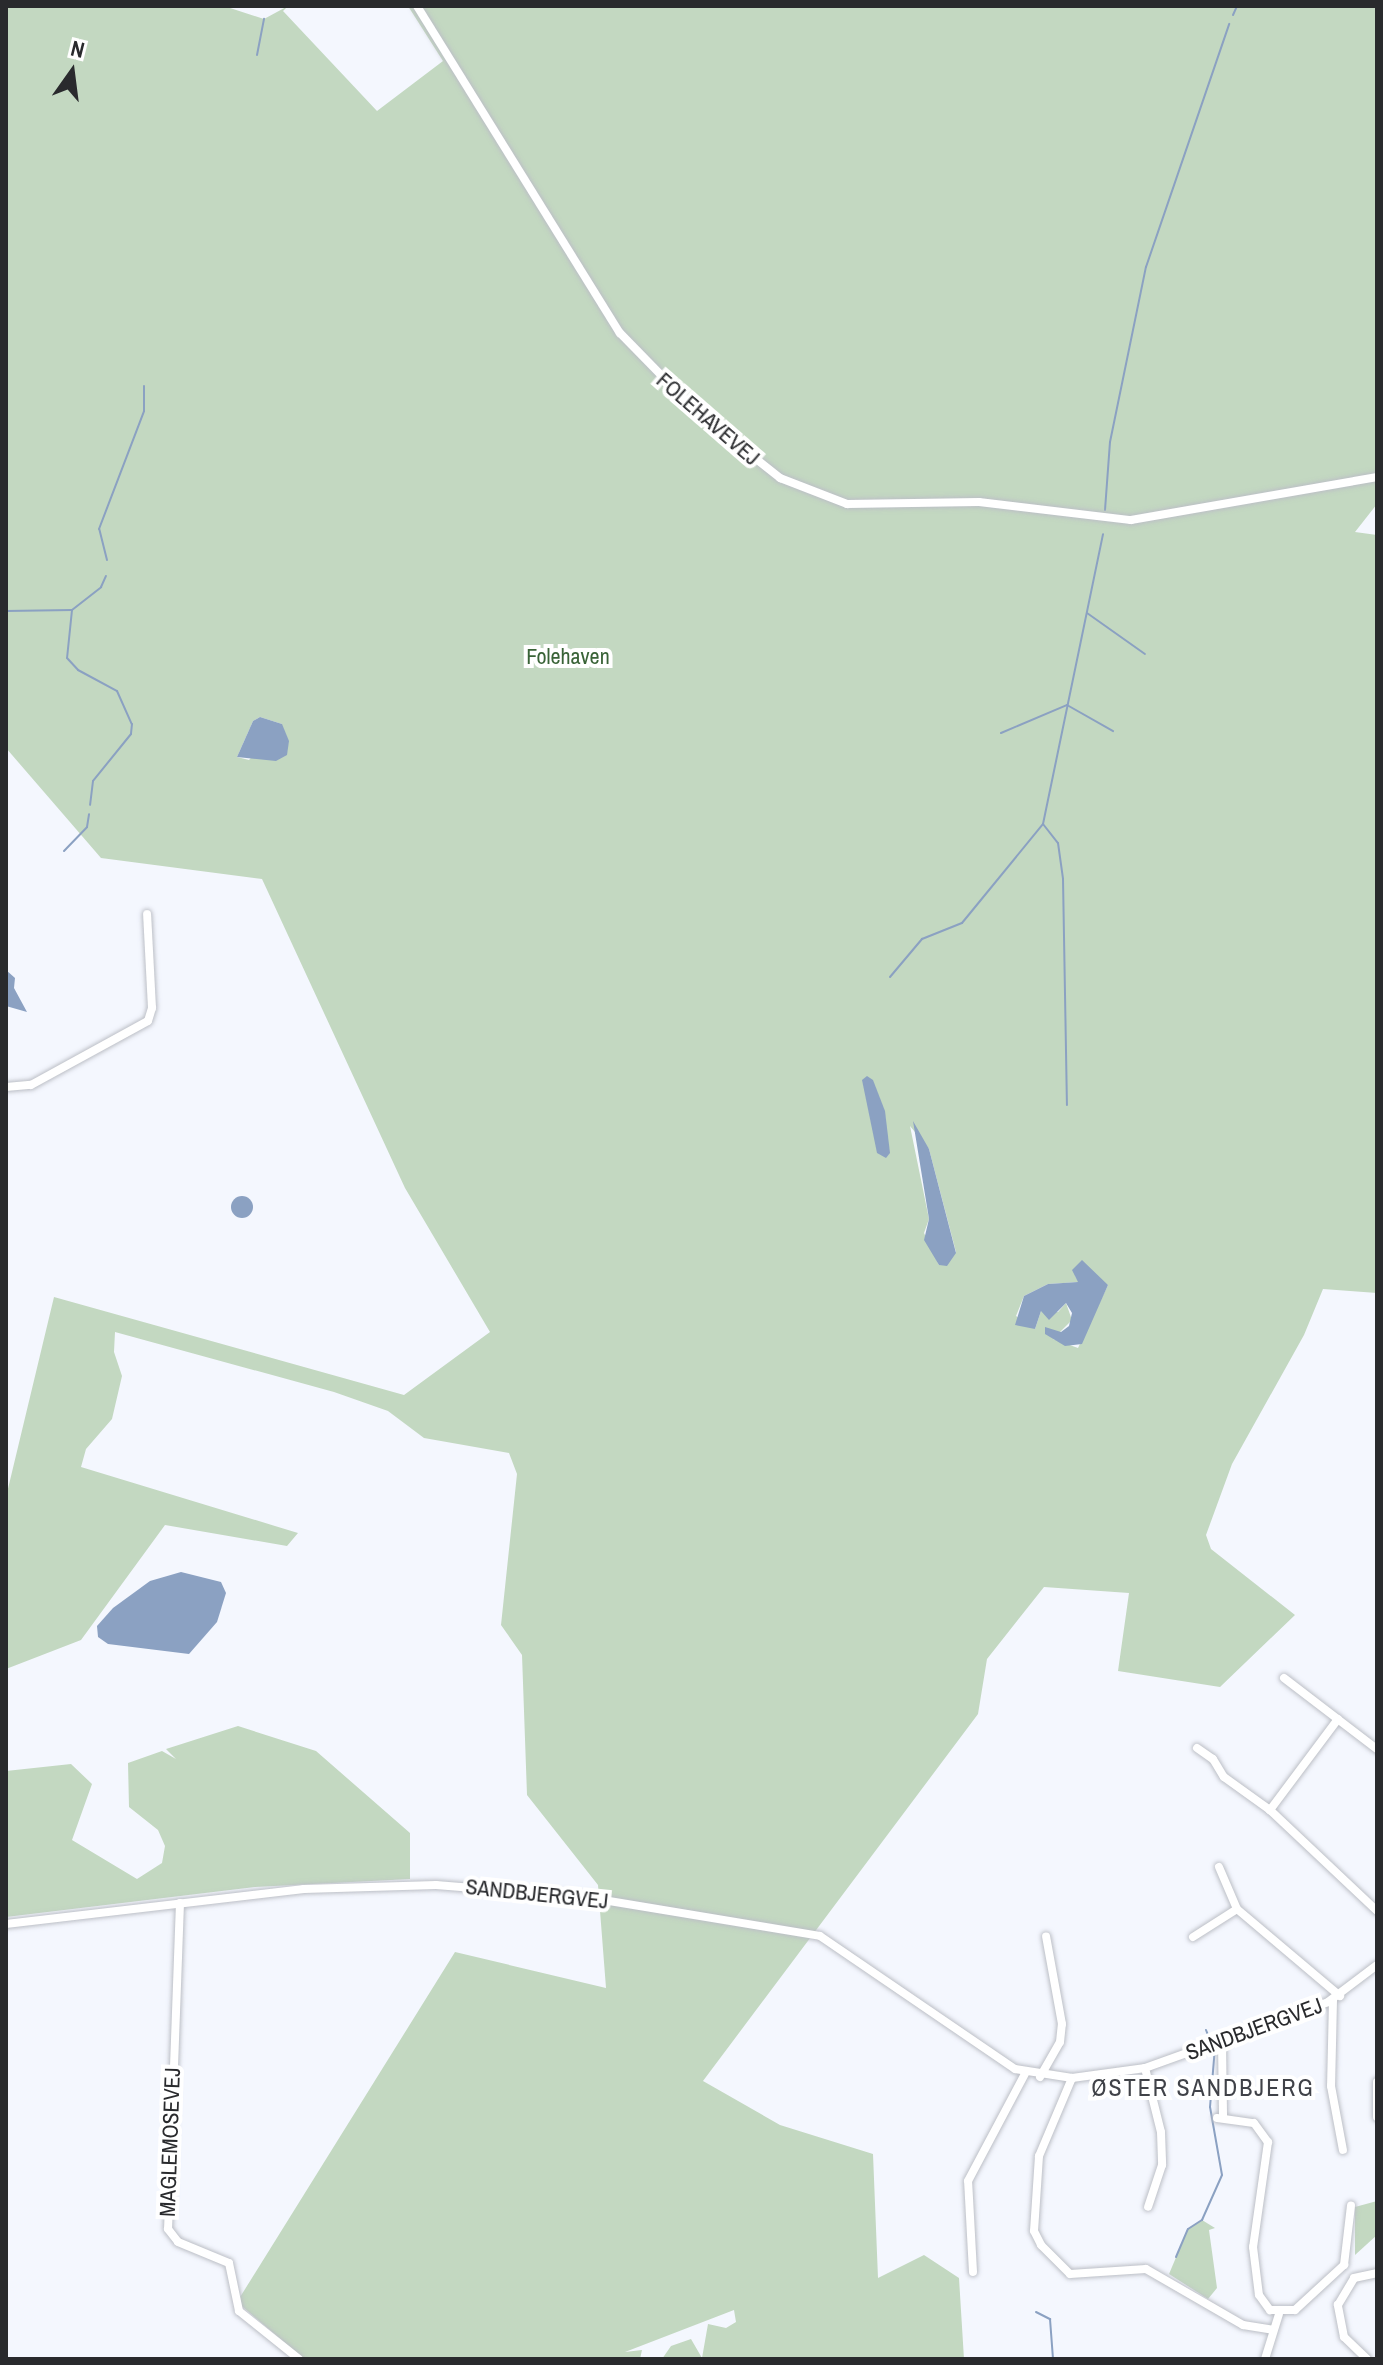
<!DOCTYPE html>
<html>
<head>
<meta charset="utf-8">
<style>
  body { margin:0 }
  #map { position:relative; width:1383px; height:2365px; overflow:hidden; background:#f4f7fe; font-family:"Archivo Narrow",sans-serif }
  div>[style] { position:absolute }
  .green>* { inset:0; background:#c3d8c1 }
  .water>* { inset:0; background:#8ba1c2 }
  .round { border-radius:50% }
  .stream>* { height:2px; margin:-1px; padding:0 1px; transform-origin:1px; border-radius:1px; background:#8ba1c2 }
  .roads { filter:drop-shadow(0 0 2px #bcbfc6) drop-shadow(0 0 2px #bcbfc6) }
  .minor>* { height:8px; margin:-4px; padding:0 4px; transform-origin:4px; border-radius:4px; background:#fff }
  span { translate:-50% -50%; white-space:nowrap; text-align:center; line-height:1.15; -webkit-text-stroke:8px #fff; paint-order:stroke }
  .street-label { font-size:22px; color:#292a2d }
  .park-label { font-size:22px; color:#396337 }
  .neighbourhood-label { font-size:24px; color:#404248; letter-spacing:2px }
  .frame { position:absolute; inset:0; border:8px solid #292a2d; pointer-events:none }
  .north { position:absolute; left:32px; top:32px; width:80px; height:80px; -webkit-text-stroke:6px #fff; paint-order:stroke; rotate:14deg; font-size:22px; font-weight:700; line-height:32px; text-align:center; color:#292a2d }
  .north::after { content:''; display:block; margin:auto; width:28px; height:36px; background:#292a2d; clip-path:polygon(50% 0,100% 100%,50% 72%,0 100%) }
</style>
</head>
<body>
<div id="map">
  <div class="green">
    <i style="clip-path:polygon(evenodd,6px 6px,224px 6px,264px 19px,288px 6px,283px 11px,377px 111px,443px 61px,408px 6px,1377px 6px,1377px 504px,1355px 532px,1377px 535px,1377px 1293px,1323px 1289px,1304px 1335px,1232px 1464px,1206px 1535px,1211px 1549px,1295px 1615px,1220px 1687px,1118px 1671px,1129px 1593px,1044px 1587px,987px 1659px,978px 1714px,703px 2081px,780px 2125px,873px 2154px,878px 2278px,924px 2255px,959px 2278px,964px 2359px,662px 2359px,671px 2346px,691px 2339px,702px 2358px,708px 2324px,726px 2328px,736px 2322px,734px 2310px,625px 2352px,642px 2350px,640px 2359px,304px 2359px,237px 2302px,455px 1952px,606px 1988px,598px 1885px,527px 1795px,522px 1655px,501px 1625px,517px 1474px,509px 1453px,424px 1438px,388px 1411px,334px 1392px,115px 1332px,114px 1352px,122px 1376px,112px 1419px,86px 1449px,81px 1467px,298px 1533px,287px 1546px,165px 1525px,81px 1640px,6px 1669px,6px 1497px,54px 1297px,404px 1395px,490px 1332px,405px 1188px,262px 879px,101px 858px,6px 748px,6px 6px,260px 717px,282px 724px,249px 760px,237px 757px,253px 721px,260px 717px,6px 6px,910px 1126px,929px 1149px,956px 1252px,939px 1265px,924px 1233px,929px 1219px,910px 1126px,6px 6px,1075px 1276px,1108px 1285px,1078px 1348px,1053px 1339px,1072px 1320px,1066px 1303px,1058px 1312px,1041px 1311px,1035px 1329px,1016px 1316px,1024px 1296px,1048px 1284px,1079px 1282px,1075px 1276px)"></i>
    <i style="clip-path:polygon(238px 1726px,316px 1751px,410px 1833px,410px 1879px,255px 1887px,6px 1917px,6px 1771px,71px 1764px,92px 1784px,72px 1840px,137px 1879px,162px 1863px,165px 1846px,158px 1830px,129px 1807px,128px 1763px,162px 1751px,176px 1759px,166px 1749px)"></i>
    <i style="clip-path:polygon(1377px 2201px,1377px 2235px,1355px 2255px,1355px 2207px)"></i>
    <i style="clip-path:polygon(1202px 2220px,1215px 2228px,1209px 2230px,1217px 2288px,1208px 2299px,1169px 2274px,1188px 2229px)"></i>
  </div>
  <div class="water">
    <i style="clip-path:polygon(260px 717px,282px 724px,289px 741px,287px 755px,276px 761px,237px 757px,253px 721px)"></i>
    <i style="clip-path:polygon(6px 970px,15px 978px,14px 988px,27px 1012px,6px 1006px)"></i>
    <i style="clip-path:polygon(867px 1076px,873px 1080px,885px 1111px,890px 1153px,886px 1158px,877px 1153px,862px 1080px)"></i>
    <i style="clip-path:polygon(913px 1121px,929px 1149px,956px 1253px,947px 1266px,939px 1265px,924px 1240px,929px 1219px)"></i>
    <i class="round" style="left:231px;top:1196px;width:22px;height:22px"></i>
    <i style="clip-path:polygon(1082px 1260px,1108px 1285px,1082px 1344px,1065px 1346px,1045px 1334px,1045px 1327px,1061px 1332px,1069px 1326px,1072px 1313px,1066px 1303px,1049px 1320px,1041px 1311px,1035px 1329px,1015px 1325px,1024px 1296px,1048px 1284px,1078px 1282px,1072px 1270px)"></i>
    <i style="clip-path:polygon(181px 1572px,221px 1582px,226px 1593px,217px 1622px,189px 1654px,108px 1644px,98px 1637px,97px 1626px,113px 1608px,150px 1581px)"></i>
  </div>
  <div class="stream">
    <i style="left:1233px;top:15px;width:10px;rotate:-66deg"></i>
    <i style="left:257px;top:55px;width:37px;rotate:-79deg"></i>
    <i style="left:1105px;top:510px;width:68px;rotate:-85.8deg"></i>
    <i style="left:1110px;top:442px;width:179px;rotate:-78.4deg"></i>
    <i style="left:1146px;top:267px;width:257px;rotate:-71.1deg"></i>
    <i style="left:107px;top:560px;width:32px;rotate:-104deg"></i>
    <i style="left:99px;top:529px;width:126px;rotate:-69.1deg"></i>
    <i style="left:144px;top:411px;width:25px;rotate:-90deg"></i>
    <i style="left:72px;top:610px;width:48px;rotate:95.9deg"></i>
    <i style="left:67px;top:658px;width:16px;rotate:47deg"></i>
    <i style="left:78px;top:670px;width:44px;rotate:28.3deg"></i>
    <i style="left:117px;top:691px;width:36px;rotate:66deg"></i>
    <i style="left:132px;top:724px;width:10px;rotate:96deg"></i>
    <i style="left:131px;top:734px;width:60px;rotate:129deg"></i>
    <i style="left:93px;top:781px;width:24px;rotate:97deg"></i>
    <i style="left:6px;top:611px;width:66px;rotate:-0.9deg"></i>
    <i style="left:72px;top:610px;width:37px;rotate:-38deg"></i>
    <i style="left:101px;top:587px;width:12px;rotate:-66deg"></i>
    <i style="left:1087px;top:613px;width:71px;rotate:35.3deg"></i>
    <i style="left:1001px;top:733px;width:72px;rotate:-23deg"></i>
    <i style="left:1067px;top:705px;width:53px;rotate:29.5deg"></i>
    <i style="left:1043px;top:824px;width:24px;rotate:52deg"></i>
    <i style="left:1058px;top:843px;width:36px;rotate:82deg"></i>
    <i style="left:1063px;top:879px;width:226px;rotate:89deg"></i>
    <i style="left:64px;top:851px;width:33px;rotate:-46deg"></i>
    <i style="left:87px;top:827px;width:13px;rotate:-81deg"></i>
    <i style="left:890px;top:977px;width:50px;rotate:-49.9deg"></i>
    <i style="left:922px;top:939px;width:43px;rotate:-21.8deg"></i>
    <i style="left:962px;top:923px;width:128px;rotate:-50.7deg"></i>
    <i style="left:1043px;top:824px;width:296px;rotate:-78.3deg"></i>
    <i style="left:1206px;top:2030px;width:11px;rotate:68deg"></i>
    <i style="left:1176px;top:2257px;width:30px;rotate:-67deg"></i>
    <i style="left:1188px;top:2229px;width:17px;rotate:-33deg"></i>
    <i style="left:1202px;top:2220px;width:49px;rotate:-66deg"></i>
    <i style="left:1222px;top:2175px;width:69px;rotate:-100deg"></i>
    <i style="left:1210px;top:2107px;width:59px;rotate:-85.2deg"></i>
    <i style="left:1036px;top:2312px;width:16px;rotate:27deg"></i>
    <i style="left:1050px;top:2319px;width:40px;rotate:85.7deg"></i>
  </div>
  <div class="roads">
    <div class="minor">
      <i style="left:417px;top:6px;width:385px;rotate:58.2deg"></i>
      <i style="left:620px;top:333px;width:112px;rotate:45.7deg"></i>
      <i style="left:698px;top:413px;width:105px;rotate:38.4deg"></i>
      <i style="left:780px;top:478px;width:72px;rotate:21.2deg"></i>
      <i style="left:847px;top:504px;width:132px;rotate:-0.9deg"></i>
      <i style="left:979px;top:502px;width:153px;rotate:6.8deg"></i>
      <i style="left:1131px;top:520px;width:250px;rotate:-9.9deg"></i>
      <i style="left:6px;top:1087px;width:25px;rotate:-5deg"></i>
      <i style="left:31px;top:1085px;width:133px;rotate:-28.7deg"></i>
      <i style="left:148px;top:1021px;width:14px;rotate:-73deg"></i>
      <i style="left:152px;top:1008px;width:94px;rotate:-93deg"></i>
      <i style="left:1284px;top:1678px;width:117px;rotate:37.4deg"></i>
      <i style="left:1338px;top:1719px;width:114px;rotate:126.8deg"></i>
      <i style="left:1270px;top:1810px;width:147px;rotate:43.3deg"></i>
      <i style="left:1197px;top:1748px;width:19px;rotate:35deg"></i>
      <i style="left:1213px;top:1759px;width:21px;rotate:59deg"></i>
      <i style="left:1224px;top:1777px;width:57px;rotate:35.7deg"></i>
      <i style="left:1219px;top:1867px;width:46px;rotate:66.8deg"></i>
      <i style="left:180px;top:1903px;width:326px;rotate:92.1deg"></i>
      <i style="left:168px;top:2229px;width:16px;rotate:52deg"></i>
      <i style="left:178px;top:2242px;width:55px;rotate:22.4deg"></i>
      <i style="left:229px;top:2263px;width:49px;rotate:78.2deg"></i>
      <i style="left:239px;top:2311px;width:77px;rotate:38.7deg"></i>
      <i style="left:6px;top:1924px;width:300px;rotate:-6.7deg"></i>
      <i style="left:304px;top:1889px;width:132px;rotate:-1.7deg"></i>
      <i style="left:436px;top:1885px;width:149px;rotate:4.6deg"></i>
      <i style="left:585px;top:1897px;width:238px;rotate:9.4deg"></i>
      <i style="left:820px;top:1936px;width:236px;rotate:34.3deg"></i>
      <i style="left:1015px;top:2069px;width:58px;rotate:9deg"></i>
      <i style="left:1072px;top:2078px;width:74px;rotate:-7.8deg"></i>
      <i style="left:1145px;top:2068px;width:195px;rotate:-19.8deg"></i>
      <i style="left:1328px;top:2002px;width:61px;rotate:-37.1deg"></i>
      <i style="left:1193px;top:1937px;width:52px;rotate:-32.5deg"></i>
      <i style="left:1237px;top:1909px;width:135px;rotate:40.2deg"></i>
      <i style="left:1333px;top:2000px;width:86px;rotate:91.3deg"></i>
      <i style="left:1331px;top:2086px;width:65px;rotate:79.4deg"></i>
      <i style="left:1222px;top:2042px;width:74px;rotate:89.2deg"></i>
      <i style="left:1145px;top:2068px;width:66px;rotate:76deg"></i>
      <i style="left:1161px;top:2132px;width:33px;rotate:88deg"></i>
      <i style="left:1162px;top:2165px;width:44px;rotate:108.4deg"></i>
      <i style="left:1040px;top:2077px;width:40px;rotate:-60.3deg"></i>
      <i style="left:1060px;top:2042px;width:18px;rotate:-84deg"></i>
      <i style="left:1062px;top:2024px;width:89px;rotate:-100.3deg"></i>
      <i style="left:1072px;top:2078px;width:85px;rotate:112.9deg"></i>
      <i style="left:1039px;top:2156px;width:75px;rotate:93.8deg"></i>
      <i style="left:1034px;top:2231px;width:16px;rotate:63deg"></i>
      <i style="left:1041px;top:2245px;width:41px;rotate:45deg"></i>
      <i style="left:1070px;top:2274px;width:76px;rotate:-3.8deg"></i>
      <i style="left:1146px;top:2269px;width:112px;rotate:30deg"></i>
      <i style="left:1243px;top:2325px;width:30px;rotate:9deg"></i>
      <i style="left:1377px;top:2082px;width:35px;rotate:90deg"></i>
      <i style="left:1217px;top:2118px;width:37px;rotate:8deg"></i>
      <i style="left:1254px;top:2123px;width:24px;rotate:54deg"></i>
      <i style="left:1268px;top:2142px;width:106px;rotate:98.1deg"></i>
      <i style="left:1253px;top:2247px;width:48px;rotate:82.9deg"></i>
      <i style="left:1259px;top:2295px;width:19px;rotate:54deg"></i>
      <i style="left:1270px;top:2310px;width:25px"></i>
      <i style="left:1295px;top:2310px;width:67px;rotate:-42.6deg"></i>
      <i style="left:1344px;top:2265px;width:60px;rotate:-83.3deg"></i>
      <i style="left:973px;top:2272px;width:91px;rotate:-93.1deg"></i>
      <i style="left:968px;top:2181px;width:121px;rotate:-62deg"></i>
      <i style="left:1265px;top:2359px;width:47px;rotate:-72.7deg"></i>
      <i style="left:1367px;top:2359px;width:32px;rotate:-136deg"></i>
      <i style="left:1344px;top:2337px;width:33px;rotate:-101deg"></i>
      <i style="left:1338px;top:2305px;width:31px;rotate:-59deg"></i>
      <i style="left:1354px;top:2278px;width:24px;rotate:-12deg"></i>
    </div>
  </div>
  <div class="street-label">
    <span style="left:708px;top:419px;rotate:41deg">FOLEHAVEVEJ</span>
    <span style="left:537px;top:1894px;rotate:6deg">SANDBJERGVEJ</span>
    <span style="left:1254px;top:2029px;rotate:-20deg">SANDBJERGVEJ</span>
    <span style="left:170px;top:2142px;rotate:-88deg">MAGLEMOSEVEJ</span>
  </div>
  <div class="park-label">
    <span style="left:568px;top:657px">Folehaven</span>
  </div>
  <div class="neighbourhood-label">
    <span style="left:1203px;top:2088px">ØSTER SANDBJERG</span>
  </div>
  <div class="frame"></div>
  <div class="north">N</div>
</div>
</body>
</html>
